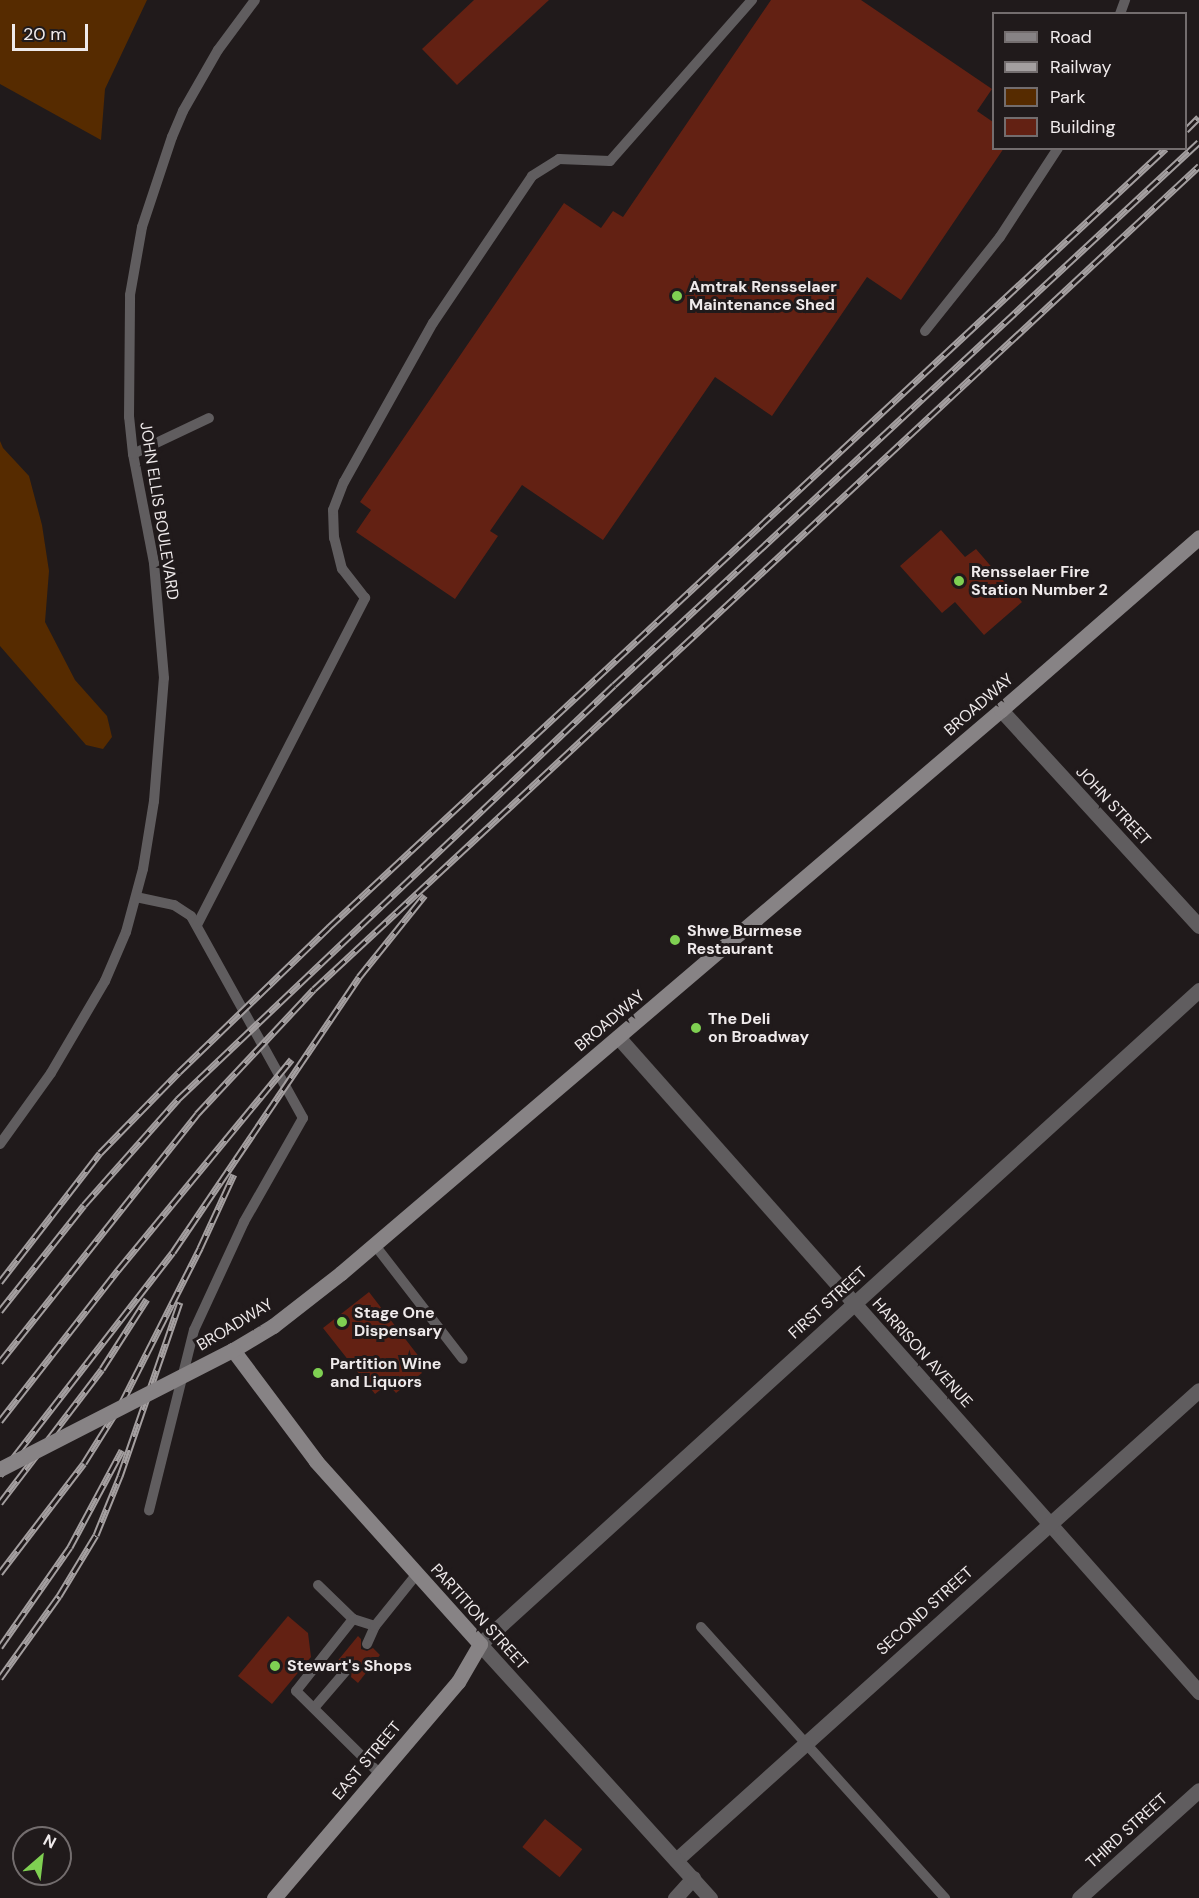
<!DOCTYPE html>
<html>
<head>
<meta charset="utf-8">
<style>
  body { margin:0 }
  #map { position:relative; width:1199px; height:1898px; overflow:hidden; background:#201a1b; font-family:"DM Sans",sans-serif }
  div>[style] { position:absolute }
  .green>* { inset:0; background:#562b00 }
  .building>* { inset:0; background:#632113; transform-origin:0 0 }
  .lane>* { height:10px; margin:-5px; padding:0 5px; transform-origin:5px; border-radius:5px; background:#605d5f }
  .street>* { height:15px; margin:-7.5px; padding:0 7.5px; transform-origin:7.5px; border-radius:7.5px; background:#605d5f }
  .secondary>* { height:15px; margin:-7.5px; padding:0 7.5px; transform-origin:7.5px; border-radius:7.5px; background:#878385 }
  .rail>* { height:7px; margin-top:-3.5px; transform-origin:0; background:repeating-linear-gradient(90deg,#201a1b 0 14px,#a49fa0 0 28px); box-sizing:border-box; border-block:2px solid #a49fa0 }
  .secondary-bridge>* { height:15px; margin:-7.5px; padding:0 7.5px; transform-origin:7.5px; border-radius:7.5px; background:#878385 }
  .dots>* { width:16px; height:16px; translate:-50% -50%; box-sizing:border-box; border:3px solid #201a1b; border-radius:50% }
  span { translate:-50% -50%; white-space:nowrap; text-align:center; line-height:1.15; -webkit-text-stroke:6px #201a1b; paint-order:stroke }
  .poi-label { font-size:16px; color:#efeaeb; font-weight:700 }
  .left { translate:0 -50%; text-align:left }
  .street-label { font-size:16px; color:#efeaeb }
  .legend { position:absolute; left:992px; top:12px; width:195px; height:138px; box-sizing:border-box; background:#201a1b; border:2px solid #736d6e; margin:0; padding:8px 10px; list-style:none; font-size:18px; color:#efeaeb }
  .legend li { display:flex; align-items:center; gap:12px; height:30px }
  .legend b { width:30px; border:2px solid #736d6e }
  .north { position:absolute; left:12px; top:1826px; width:60px; height:60px; box-sizing:border-box; background:#201a1b; border:2px solid #736d6e; border-radius:50%; rotate:28deg; font-size:16px; font-weight:700; line-height:24px; text-align:center; color:#efeaeb }
  .north::after { content:''; display:block; margin:auto; width:21px; height:27px; background:#7fd052; clip-path:polygon(50% 0,100% 100%,50% 72%,0 100%) }
  .scale { position:absolute; left:12px; top:24px; width:76px; height:27px; box-sizing:border-box; border:3px solid #efeaeb; border-top:0; padding-left:8px; font-size:18px; line-height:21px; white-space:nowrap; color:#efeaeb; -webkit-text-stroke:4px #201a1b; paint-order:stroke }
</style>
</head>
<body>
<div id="map">
  <div class="green">
    <i style="clip-path:polygon(0 0,147px 0,105px 89px,101px 140px,0 84px)"></i>
    <i style="clip-path:polygon(0 441px,3px 448px,29px 476px,42px 525px,49px 571px,45px 622px,75px 680px,107px 716px,112px 737px,103px 749px,86px 745px,0 646px)"></i>
  </div>
  <div class="building">
    <i style="clip-path:polygon(474px 0,549px 0,457px 85px,422px 49px)"></i>
    <i style="clip-path:polygon(771px 0,861px 0,992px 89px,977px 111px,993px 122px,993px 148px,1004px 148px,901px 300px,867px 277px,772px 416px,715px 377px,603px 540px,522px 485px,490px 531px,498px 536px,455px 599px,356px 532px,371px 510px,360px 502px,564px 203px,601px 228px,613px 211px,623px 217px)"></i>
    <i style="clip-path:polygon(941px 530px,965px 557px,976px 549px,1022px 602px,984px 635px,955px 602px,942px 613px,900px 566px)"></i>
    <i style="clip-path:polygon(369px 1292px,420px 1358px,414px 1362px,422px 1373px,396px 1393px,388px 1384px,375px 1394px,323px 1328px)"></i>
    <i style="clip-path:polygon(288px 1616px,308px 1633px,311px 1657px,272px 1704px,238px 1676px)"></i>
    <i style="clip-path:polygon(358px 1636px,361px 1639px,361px 1649px,367px 1651px,373px 1648px,380px 1655px,358px 1683px,351px 1677px,352px 1670px,349px 1666px,339px 1667px,335px 1664px)"></i>
    <i style="left:545px;top:1819px;width:48px;height:36px;rotate:39deg"></i>
  </div>
  <div class="lane">
    <i style="left:1120px;top:14px;width:15px;rotate:-70deg"></i>
    <i style="left:925px;top:331px;width:120px;rotate:-51.4deg"></i>
    <i style="left:1000px;top:237px;width:106px;rotate:-56.9deg"></i>
    <i style="left:133px;top:454px;width:84px;rotate:-25.3deg"></i>
    <i style="left:136px;top:897px;width:39px;rotate:12deg"></i>
    <i style="left:174px;top:905px;width:20px;rotate:33deg"></i>
    <i style="left:191px;top:916px;width:231px;rotate:61deg"></i>
    <i style="left:303px;top:1118px;width:120px;rotate:119.6deg"></i>
    <i style="left:244px;top:1222px;width:119px;rotate:114.8deg"></i>
    <i style="left:194px;top:1330px;width:186px;rotate:104deg"></i>
    <i style="left:197px;top:925px;width:368px;rotate:-62.8deg"></i>
    <i style="left:365px;top:598px;width:37px;rotate:-128deg"></i>
    <i style="left:342px;top:569px;width:32px;rotate:-104deg"></i>
    <i style="left:334px;top:538px;width:28px;rotate:-92deg"></i>
    <i style="left:333px;top:510px;width:30px;rotate:-69deg"></i>
    <i style="left:344px;top:482px;width:182px;rotate:-60.8deg"></i>
    <i style="left:433px;top:323px;width:177px;rotate:-56deg"></i>
    <i style="left:532px;top:176px;width:32px;rotate:-32deg"></i>
    <i style="left:559px;top:159px;width:51px;rotate:2.2deg"></i>
    <i style="left:610px;top:161px;width:215px;rotate:-48.6deg"></i>
    <i style="left:0;top:1144px;width:87px;rotate:-54.3deg"></i>
    <i style="left:51px;top:1073px;width:107px;rotate:-59.6deg"></i>
    <i style="left:105px;top:981px;width:53px;rotate:-66.8deg"></i>
    <i style="left:126px;top:932px;width:65px;rotate:-74.9deg"></i>
    <i style="left:143px;top:869px;width:69px;rotate:-80.8deg"></i>
    <i style="left:154px;top:801px;width:123px;rotate:-85.4deg"></i>
    <i style="left:164px;top:678px;width:115px;rotate:-95deg"></i>
    <i style="left:154px;top:563px;width:111px;rotate:-100.9deg"></i>
    <i style="left:133px;top:454px;width:37px;rotate:-96deg"></i>
    <i style="left:129px;top:417px;width:122px;rotate:-89.5deg"></i>
    <i style="left:130px;top:295px;width:69px;rotate:-80deg"></i>
    <i style="left:142px;top:227px;width:95px;rotate:-71.6deg"></i>
    <i style="left:172px;top:137px;width:28px;rotate:-67deg"></i>
    <i style="left:183px;top:111px;width:70px;rotate:-60.2deg"></i>
    <i style="left:218px;top:50px;width:62px;rotate:-53.5deg"></i>
    <i style="left:374px;top:1244px;width:145px;rotate:52.3deg"></i>
    <i style="left:318px;top:1585px;width:49px;rotate:44.2deg"></i>
    <i style="left:701px;top:1627px;width:365px;rotate:48deg"></i>
    <i style="left:367px;top:1644px;width:20px;rotate:-66deg"></i>
    <i style="left:314px;top:1708px;width:48px;rotate:-49.3deg"></i>
    <i style="left:380px;top:1774px;width:118px;rotate:-135.3deg"></i>
    <i style="left:296px;top:1691px;width:92px;rotate:-51.6deg"></i>
    <i style="left:353px;top:1619px;width:23px;rotate:18deg"></i>
    <i style="left:375px;top:1626px;width:65px;rotate:-51.2deg"></i>
  </div>
  <div class="street">
    <i style="left:1001px;top:710px;width:293px;rotate:47.5deg"></i>
    <i style="left:618px;top:1037px;width:876px;rotate:48.43deg"></i>
    <i style="left:676px;top:1860px;width:703px;rotate:-41.94deg"></i>
    <i style="left:675px;top:1898px;width:27px;rotate:-48deg"></i>
    <i style="left:710px;top:1898px;width:343px;rotate:-132.2deg"></i>
    <i style="left:480px;top:1644px;width:972px;rotate:-42.29deg"></i>
    <i style="left:1079px;top:1898px;width:161px;rotate:-42deg"></i>
  </div>
  <div class="secondary">
    <i style="left:274px;top:1898px;width:284px;rotate:-49.6deg"></i>
    <i style="left:458px;top:1682px;width:44px;rotate:-59.9deg"></i>
    <i style="left:480px;top:1644px;width:246px;rotate:-131.9deg"></i>
    <i style="left:316px;top:1461px;width:139px;rotate:-126.8deg"></i>
    <i style="left:233px;top:1350px;width:47px;rotate:-31deg"></i>
    <i style="left:273px;top:1326px;width:86px;rotate:-37.9deg"></i>
    <i style="left:341px;top:1273px;width:868px;rotate:-40.47deg"></i>
    <i style="left:1001px;top:710px;width:263px;rotate:-41.1deg"></i>
  </div>
  <div class="rail">
    <i style="left:1186px;top:130px;width:18px;rotate:-45deg"></i>
    <i style="left:0;top:1282px;width:163px;rotate:-52.2deg"></i>
    <i style="left:100px;top:1153px;width:113px;rotate:-45.7deg"></i>
    <i style="left:179px;top:1072px;width:209px;rotate:-44deg"></i>
    <i style="left:329px;top:927px;width:1143px;rotate:-42.94deg"></i>
    <i style="left:0;top:1311px;width:135px;rotate:-51.6deg"></i>
    <i style="left:84px;top:1205px;width:142px;rotate:-48.4deg"></i>
    <i style="left:178px;top:1099px;width:601px;rotate:-43.52deg"></i>
    <i style="left:614px;top:685px;width:798px;rotate:-42.87deg"></i>
    <i style="left:0;top:1362px;width:317px;rotate:-51.5deg"></i>
    <i style="left:197px;top:1114px;width:171px;rotate:-46.9deg"></i>
    <i style="left:314px;top:989px;width:1209px;rotate:-42.92deg"></i>
    <i style="left:0;top:1421px;width:192px;rotate:-52deg"></i>
    <i style="left:118px;top:1270px;width:273px;rotate:-50.5deg"></i>
    <i style="left:0;top:1475px;width:282px;rotate:-52.2deg"></i>
    <i style="left:173px;top:1252px;width:332px;rotate:-55.9deg"></i>
    <i style="left:359px;top:977px;width:105px;rotate:-51.2deg"></i>
    <i style="left:0;top:1503px;width:168px;rotate:-52.7deg"></i>
    <i style="left:102px;top:1369px;width:83px;rotate:-57.3deg"></i>
    <i style="left:0;top:1573px;width:138px;rotate:-52.6deg"></i>
    <i style="left:84px;top:1463px;width:70px;rotate:-57.9deg"></i>
    <i style="left:121px;top:1404px;width:175px;rotate:-63.1deg"></i>
    <i style="left:200px;top:1248px;width:81px;rotate:-65.3deg"></i>
    <i style="left:0;top:1647px;width:122px;rotate:-55deg"></i>
    <i style="left:70px;top:1547px;width:110px;rotate:-61.8deg"></i>
    <i style="left:0;top:1678px;width:101px;rotate:-54.3deg"></i>
    <i style="left:59px;top:1596px;width:71px;rotate:-58.8deg"></i>
    <i style="left:96px;top:1535px;width:64px;rotate:-67.9deg"></i>
    <i style="left:120px;top:1476px;width:184px;rotate:-71deg"></i>
  </div>
  <div class="secondary-bridge">
    <i style="left:0;top:1469px;width:262px;rotate:-27.1deg"></i>
  </div>
  <div class="dots">
    <i style="left:677px;top:296px;background:#7fd052"></i>
    <i style="left:959px;top:581px;background:#7fd052"></i>
    <i style="left:675px;top:940px;background:#7fd052"></i>
    <i style="left:696px;top:1028px;background:#7fd052"></i>
    <i style="left:342px;top:1322px;background:#7fd052"></i>
    <i style="left:318px;top:1373px;background:#7fd052"></i>
    <i style="left:275px;top:1666px;background:#7fd052"></i>
  </div>
  <div class="poi-label">
    <span class="left" style="left:689px;top:296px">Amtrak Rensselaer<br>Maintenance Shed</span>
    <span class="left" style="left:971px;top:581px">Rensselaer Fire<br>Station Number 2</span>
    <span class="left" style="left:687px;top:940px">Shwe Burmese<br>Restaurant</span>
    <span class="left" style="left:708px;top:1028px">The Deli<br>on Broadway</span>
    <span class="left" style="left:354px;top:1322px">Stage One<br>Dispensary</span>
    <span class="left" style="left:330px;top:1373px">Partition Wine<br>and Liquors</span>
    <span class="left" style="left:287px;top:1666px">Stewart's Shops</span>
  </div>
  <div class="street-label">
    <span style="left:159px;top:511px;rotate:81deg">JOHN ELLIS BOULEVARD</span>
    <span style="left:979px;top:705px;rotate:-41deg">BROADWAY</span>
    <span style="left:1113px;top:806px;rotate:47deg">JOHN STREET</span>
    <span style="left:610px;top:1021px;rotate:-40deg">BROADWAY</span>
    <span style="left:828px;top:1303px;rotate:-42deg">FIRST STREET</span>
    <span style="left:235px;top:1325px;rotate:-31deg">BROADWAY</span>
    <span style="left:922px;top:1353px;rotate:48deg">HARRISON AVENUE</span>
    <span style="left:925px;top:1611px;rotate:-42deg">SECOND STREET</span>
    <span style="left:479px;top:1617px;rotate:48deg">PARTITION STREET</span>
    <span style="left:367px;top:1761px;rotate:-50deg">EAST STREET</span>
    <span style="left:1127px;top:1831px;rotate:-42deg">THIRD STREET</span>
  </div>
  <ul class="legend">
  <li><b style="height:8px;background:#878385"></b>Road</li>
  <li><b style="height:8px;background:#a49fa0"></b>Railway</li>
  <li><b style="height:16px;background:#562b00"></b>Park</li>
  <li><b style="height:16px;background:#632113"></b>Building</li>
  </ul>
  <div class="north">N</div>
  <div class="scale">20 m</div>
</div>
</body>
</html>
